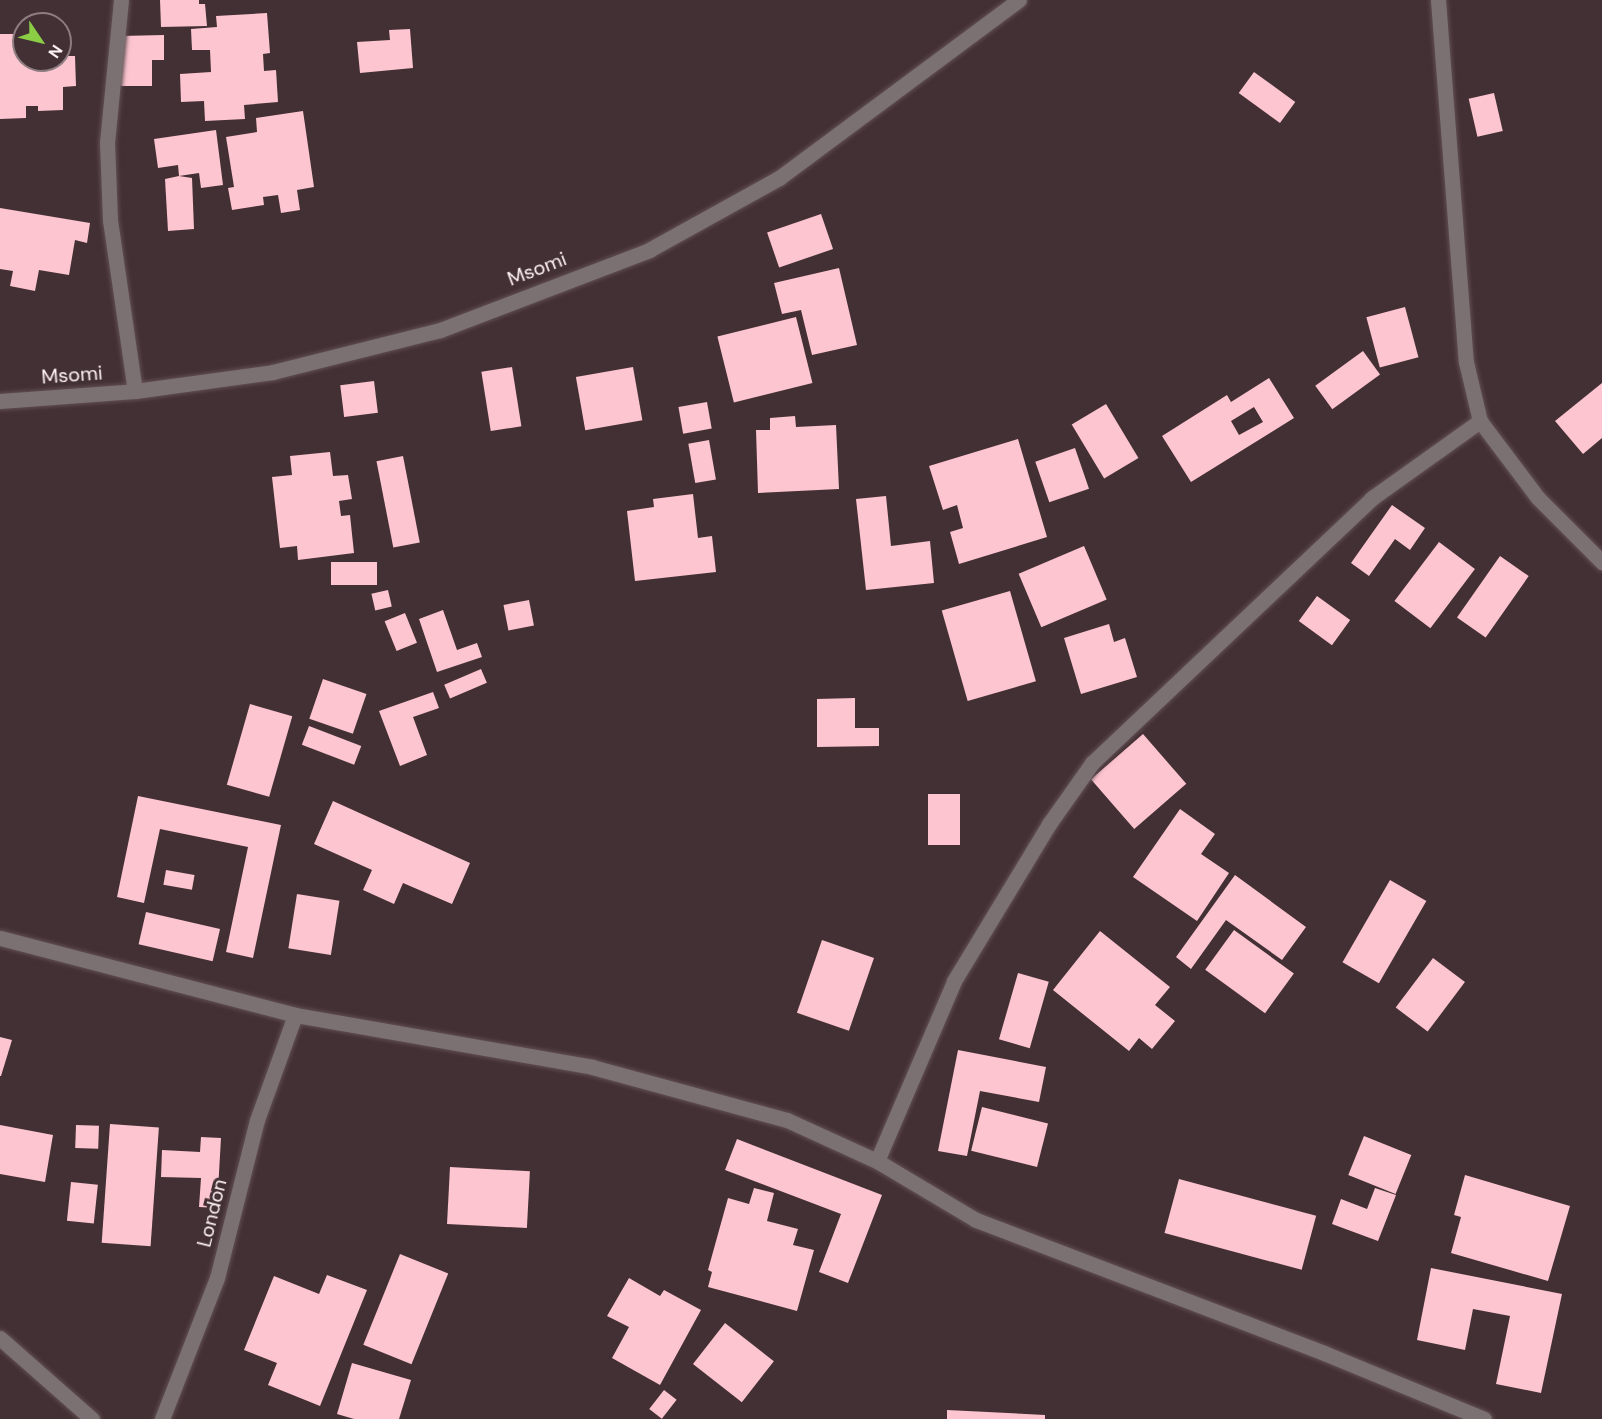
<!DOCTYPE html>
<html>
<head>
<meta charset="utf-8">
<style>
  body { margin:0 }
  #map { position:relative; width:1602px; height:1419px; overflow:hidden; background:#433034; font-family:"DM Sans",sans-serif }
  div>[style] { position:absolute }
  .building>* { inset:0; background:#fdc5d0; transform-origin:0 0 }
  .roads { filter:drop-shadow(0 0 2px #614f53) drop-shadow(0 0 2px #614f53) }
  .minor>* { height:15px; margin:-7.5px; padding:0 7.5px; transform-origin:7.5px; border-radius:7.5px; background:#7b7173 }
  span { translate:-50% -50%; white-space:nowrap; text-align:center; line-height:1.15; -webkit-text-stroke:6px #433034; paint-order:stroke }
  .street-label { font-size:20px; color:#fdf1f3 }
  .north { position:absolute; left:12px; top:12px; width:60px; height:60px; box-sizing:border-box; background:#433034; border:2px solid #8d7d80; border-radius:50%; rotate:125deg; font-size:16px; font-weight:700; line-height:24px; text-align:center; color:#fdf1f3 }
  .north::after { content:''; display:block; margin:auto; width:21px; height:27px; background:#8bce46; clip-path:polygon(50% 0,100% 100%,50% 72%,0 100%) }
</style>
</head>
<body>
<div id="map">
  <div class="building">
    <i style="clip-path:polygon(160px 0,199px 0,199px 4px,205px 4px,207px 26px,161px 27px)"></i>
    <i style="clip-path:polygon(267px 13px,270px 53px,263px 54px,264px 71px,276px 70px,278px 102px,244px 105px,245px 119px,205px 121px,204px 101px,181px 102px,180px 74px,211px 72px,210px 50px,192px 50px,191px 29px,217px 27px,216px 16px)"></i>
    <i style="clip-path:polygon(410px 29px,413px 68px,360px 73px,357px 42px,390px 40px,389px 30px)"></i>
    <i style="clip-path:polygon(60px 33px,63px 56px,75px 56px,76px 86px,63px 87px,63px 110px,38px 111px,38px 106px,26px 106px,26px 118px,0 119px,0 34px,24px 34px,24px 60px,60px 60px)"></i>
    <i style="clip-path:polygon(164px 35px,164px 60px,152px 60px,152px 86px,121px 86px,120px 36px)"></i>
    <i style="left:1254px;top:72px;width:51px;height:26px;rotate:36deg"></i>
    <i style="left:1494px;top:93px;width:39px;height:26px;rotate:77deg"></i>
    <i style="clip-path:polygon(303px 111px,314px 187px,297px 190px,300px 210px,281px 213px,278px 195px,263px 197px,264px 205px,232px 210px,228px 188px,234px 187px,226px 137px,257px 132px,256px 118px)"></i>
    <i style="clip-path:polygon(216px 130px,223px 185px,201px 188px,199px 173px,179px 176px,178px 165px,158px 168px,154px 139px)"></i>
    <i style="clip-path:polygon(179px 176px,192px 178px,194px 229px,168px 231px,165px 179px)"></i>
    <i style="clip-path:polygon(0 208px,90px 223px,87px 243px,75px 240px,69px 275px,39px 270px,35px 291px,10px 286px,13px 271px,0 269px)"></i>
    <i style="left:821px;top:214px;width:37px;height:57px;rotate:71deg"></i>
    <i style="clip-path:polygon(839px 268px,857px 345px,812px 355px,801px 310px,782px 314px,774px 283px)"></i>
    <i style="left:1405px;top:307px;width:52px;height:40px;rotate:75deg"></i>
    <i style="left:796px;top:317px;width:68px;height:81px;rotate:76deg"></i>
    <i style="left:1363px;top:351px;width:29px;height:59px;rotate:54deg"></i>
    <i style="left:512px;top:367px;width:60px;height:31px;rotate:81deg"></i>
    <i style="left:633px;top:367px;width:54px;height:58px;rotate:80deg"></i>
    <i style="clip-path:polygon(evenodd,1269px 378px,1294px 418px,1191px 482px,1162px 436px,1227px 395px,1231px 402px,1269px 378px,1254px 407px,1263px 422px,1239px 435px,1231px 421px,1254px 407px)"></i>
    <i style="left:374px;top:381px;width:32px;height:34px;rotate:83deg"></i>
    <i style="clip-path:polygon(1602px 383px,1602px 438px,1583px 454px,1555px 421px)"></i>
    <i style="left:707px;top:402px;width:27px;height:29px;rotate:80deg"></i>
    <i style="left:1106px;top:404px;width:63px;height:40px;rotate:59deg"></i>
    <i style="clip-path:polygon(795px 416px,796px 427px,836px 425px,839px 489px,758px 493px,756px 430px,770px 430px,770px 418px)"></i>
    <i style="clip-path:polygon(1018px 439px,1047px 537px,959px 564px,950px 532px,963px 528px,957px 505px,943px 510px,929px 466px)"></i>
    <i style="left:709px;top:440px;width:40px;height:21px;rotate:80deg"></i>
    <i style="left:1075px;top:448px;width:43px;height:42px;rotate:71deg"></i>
    <i style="clip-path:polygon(330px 452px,333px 476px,348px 475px,352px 499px,339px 501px,341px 516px,350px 515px,354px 553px,298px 560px,297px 546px,280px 548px,272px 477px,292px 475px,290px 456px)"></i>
    <i style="left:403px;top:456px;width:88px;height:27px;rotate:79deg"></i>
    <i style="clip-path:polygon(693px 494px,698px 538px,712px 536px,716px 572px,635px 581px,627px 511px,654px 507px,653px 499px)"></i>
    <i style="clip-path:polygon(886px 496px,891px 546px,930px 541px,934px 583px,866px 590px,856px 499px)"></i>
    <i style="clip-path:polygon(1392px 505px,1425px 528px,1410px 550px,1395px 539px,1369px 576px,1351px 563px)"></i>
    <i style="left:1439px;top:542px;width:45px;height:74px;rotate:37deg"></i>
    <i style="left:1084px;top:546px;width:58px;height:71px;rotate:67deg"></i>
    <i style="left:1500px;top:556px;width:35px;height:75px;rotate:35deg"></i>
    <i style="left:377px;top:562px;width:23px;height:46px;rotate:90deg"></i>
    <i style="left:388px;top:590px;width:17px;height:17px;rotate:77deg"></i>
    <i style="left:1010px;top:591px;width:94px;height:71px;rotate:74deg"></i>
    <i style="left:1317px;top:596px;width:41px;height:31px;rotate:36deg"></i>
    <i style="left:529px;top:600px;width:26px;height:26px;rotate:79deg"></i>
    <i style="clip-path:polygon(443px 610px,457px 650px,477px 643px,482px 657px,437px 672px,419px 619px)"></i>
    <i style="left:405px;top:613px;width:32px;height:22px;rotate:68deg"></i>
    <i style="clip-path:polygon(1109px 624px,1114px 642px,1125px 638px,1137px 677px,1081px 694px,1064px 638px)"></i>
    <i style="left:481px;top:669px;width:15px;height:40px;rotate:67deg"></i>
    <i style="left:323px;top:679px;width:46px;height:42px;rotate:19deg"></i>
    <i style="clip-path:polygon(433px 692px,439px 708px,413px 717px,427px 755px,400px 766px,379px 711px)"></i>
    <i style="clip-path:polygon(855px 698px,855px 728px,879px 728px,879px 746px,817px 747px,817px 699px)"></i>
    <i style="left:250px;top:704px;width:44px;height:84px;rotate:16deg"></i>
    <i style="left:309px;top:726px;width:56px;height:20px;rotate:21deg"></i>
    <i style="left:1143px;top:734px;width:66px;height:69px;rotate:49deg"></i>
    <i style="left:928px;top:794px;width:32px;height:51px"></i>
    <i style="clip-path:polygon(138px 796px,281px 825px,253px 958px,226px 952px,248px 847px,160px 829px,144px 903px,117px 897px)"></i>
    <i style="clip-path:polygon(333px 801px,470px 863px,452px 904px,403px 883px,394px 904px,363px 890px,372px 870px,314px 844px)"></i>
    <i style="clip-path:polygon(1180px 809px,1215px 834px,1201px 854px,1229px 873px,1197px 921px,1133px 877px)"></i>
    <i style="left:166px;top:870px;width:29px;height:15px;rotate:10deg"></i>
    <i style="clip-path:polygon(1235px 875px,1306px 927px,1282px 960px,1226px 920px,1191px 969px,1176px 957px)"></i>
    <i style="left:1390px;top:880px;width:42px;height:95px;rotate:30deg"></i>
    <i style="left:297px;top:894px;width:43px;height:55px;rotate:9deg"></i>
    <i style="left:146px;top:912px;width:76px;height:33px;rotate:13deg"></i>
    <i style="left:1234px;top:930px;width:74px;height:49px;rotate:36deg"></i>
    <i style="clip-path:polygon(1100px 931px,1170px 987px,1155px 1005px,1175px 1021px,1152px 1049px,1139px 1038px,1129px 1051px,1053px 990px)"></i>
    <i style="left:822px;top:940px;width:55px;height:77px;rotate:19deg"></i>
    <i style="left:1433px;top:958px;width:40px;height:62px;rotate:37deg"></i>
    <i style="left:1018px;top:973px;width:32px;height:69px;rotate:16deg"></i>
    <i style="clip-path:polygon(0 1037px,12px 1040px,1px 1076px,0 1076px)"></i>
    <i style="clip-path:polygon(958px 1050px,1046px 1067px,1039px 1102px,980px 1091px,967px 1156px,938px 1151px)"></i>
    <i style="left:982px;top:1107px;width:68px;height:45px;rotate:14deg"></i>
    <i style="left:110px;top:1124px;width:49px;height:119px;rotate:4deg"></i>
    <i style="clip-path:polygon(0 1125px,53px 1135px,45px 1182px,0 1174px)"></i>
    <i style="left:76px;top:1125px;width:23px;height:23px;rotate:2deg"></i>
    <i style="left:1364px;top:1136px;width:51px;height:42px;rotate:22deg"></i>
    <i style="clip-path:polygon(201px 1137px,221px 1138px,217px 1208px,199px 1207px,201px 1178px,161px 1177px,162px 1150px,200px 1152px)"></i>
    <i style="clip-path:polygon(737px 1139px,882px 1195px,848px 1283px,819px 1272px,841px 1214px,725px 1170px)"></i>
    <i style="left:450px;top:1167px;width:80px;height:57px;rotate:3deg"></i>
    <i style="clip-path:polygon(1465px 1175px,1570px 1206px,1548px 1281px,1451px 1253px,1461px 1217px,1454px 1215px)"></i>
    <i style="left:1179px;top:1179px;width:142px;height:56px;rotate:15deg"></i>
    <i style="left:71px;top:1182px;width:27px;height:39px;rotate:6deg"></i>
    <i style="clip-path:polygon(754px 1188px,774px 1193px,767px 1221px,798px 1229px,793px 1245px,814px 1250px,797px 1311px,708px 1287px,712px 1272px,708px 1270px,728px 1198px,749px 1204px)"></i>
    <i style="clip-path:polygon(1375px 1188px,1396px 1195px,1378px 1241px,1332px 1224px,1341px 1199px,1367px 1209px)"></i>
    <i style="left:400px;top:1254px;width:52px;height:98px;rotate:22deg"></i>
    <i style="clip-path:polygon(1431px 1268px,1562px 1294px,1541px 1393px,1496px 1384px,1510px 1316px,1473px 1309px,1465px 1350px,1417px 1340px)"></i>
    <i style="clip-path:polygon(327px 1275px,367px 1290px,320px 1406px,268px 1385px,277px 1363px,244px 1350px,274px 1276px,319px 1294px)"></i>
    <i style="clip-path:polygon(629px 1278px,660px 1296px,664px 1290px,701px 1310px,660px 1385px,612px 1358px,629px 1327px,607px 1316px)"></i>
    <i style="left:725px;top:1323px;width:62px;height:52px;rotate:38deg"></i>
    <i style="clip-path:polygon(352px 1363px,411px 1380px,399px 1419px,354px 1419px,337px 1414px)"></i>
    <i style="left:664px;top:1390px;width:16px;height:24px;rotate:38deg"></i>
    <i style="clip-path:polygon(947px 1410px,1045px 1415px,1045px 1419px,947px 1419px)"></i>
  </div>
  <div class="roads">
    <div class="minor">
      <i style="left:121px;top:0;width:143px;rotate:95.6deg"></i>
      <i style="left:107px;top:142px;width:78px;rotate:87.8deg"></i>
      <i style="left:110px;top:220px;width:173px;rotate:81.7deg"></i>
      <i style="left:1438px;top:0;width:363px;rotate:85.6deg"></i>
      <i style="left:1466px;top:362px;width:61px;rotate:76.7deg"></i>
      <i style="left:1480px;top:421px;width:96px;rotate:53deg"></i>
      <i style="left:1538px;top:498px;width:91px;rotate:45deg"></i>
      <i style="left:0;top:401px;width:135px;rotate:-4.2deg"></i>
      <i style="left:135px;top:391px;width:139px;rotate:-7.8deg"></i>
      <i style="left:273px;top:372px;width:172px;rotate:-14.1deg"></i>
      <i style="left:440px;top:330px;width:224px;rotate:-20.9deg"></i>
      <i style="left:649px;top:250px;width:149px;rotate:-29deg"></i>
      <i style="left:779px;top:178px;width:299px;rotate:-36.6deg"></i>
      <i style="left:0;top:938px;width:305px;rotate:14.6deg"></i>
      <i style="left:295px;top:1015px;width:302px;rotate:9.9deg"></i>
      <i style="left:592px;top:1067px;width:202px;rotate:15.2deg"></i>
      <i style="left:787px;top:1120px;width:99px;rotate:24.5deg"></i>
      <i style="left:877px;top:1161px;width:115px;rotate:30.8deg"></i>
      <i style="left:976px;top:1220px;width:373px;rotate:20.9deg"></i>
      <i style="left:1324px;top:1353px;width:173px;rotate:22.4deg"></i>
      <i style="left:877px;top:1161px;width:196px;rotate:-66.8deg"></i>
      <i style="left:954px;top:981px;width:184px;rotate:-58.8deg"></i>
      <i style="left:1049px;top:824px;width:75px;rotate:-54.8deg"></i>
      <i style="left:1092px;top:763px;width:386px;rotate:-43.4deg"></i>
      <i style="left:1372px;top:498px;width:133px;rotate:-35.5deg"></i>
      <i style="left:0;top:1338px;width:123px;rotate:41.4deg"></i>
      <i style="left:162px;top:1419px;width:151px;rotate:-68.7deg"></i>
      <i style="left:217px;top:1278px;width:163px;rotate:-75.8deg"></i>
      <i style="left:257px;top:1120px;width:112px;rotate:-70.1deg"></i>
    </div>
  </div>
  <div class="street-label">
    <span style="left:537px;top:269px;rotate:-21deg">Msomi</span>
    <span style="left:72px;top:375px;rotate:-4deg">Msomi</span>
    <span style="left:212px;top:1213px;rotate:-76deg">London</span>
  </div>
  <div class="north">N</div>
</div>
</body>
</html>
